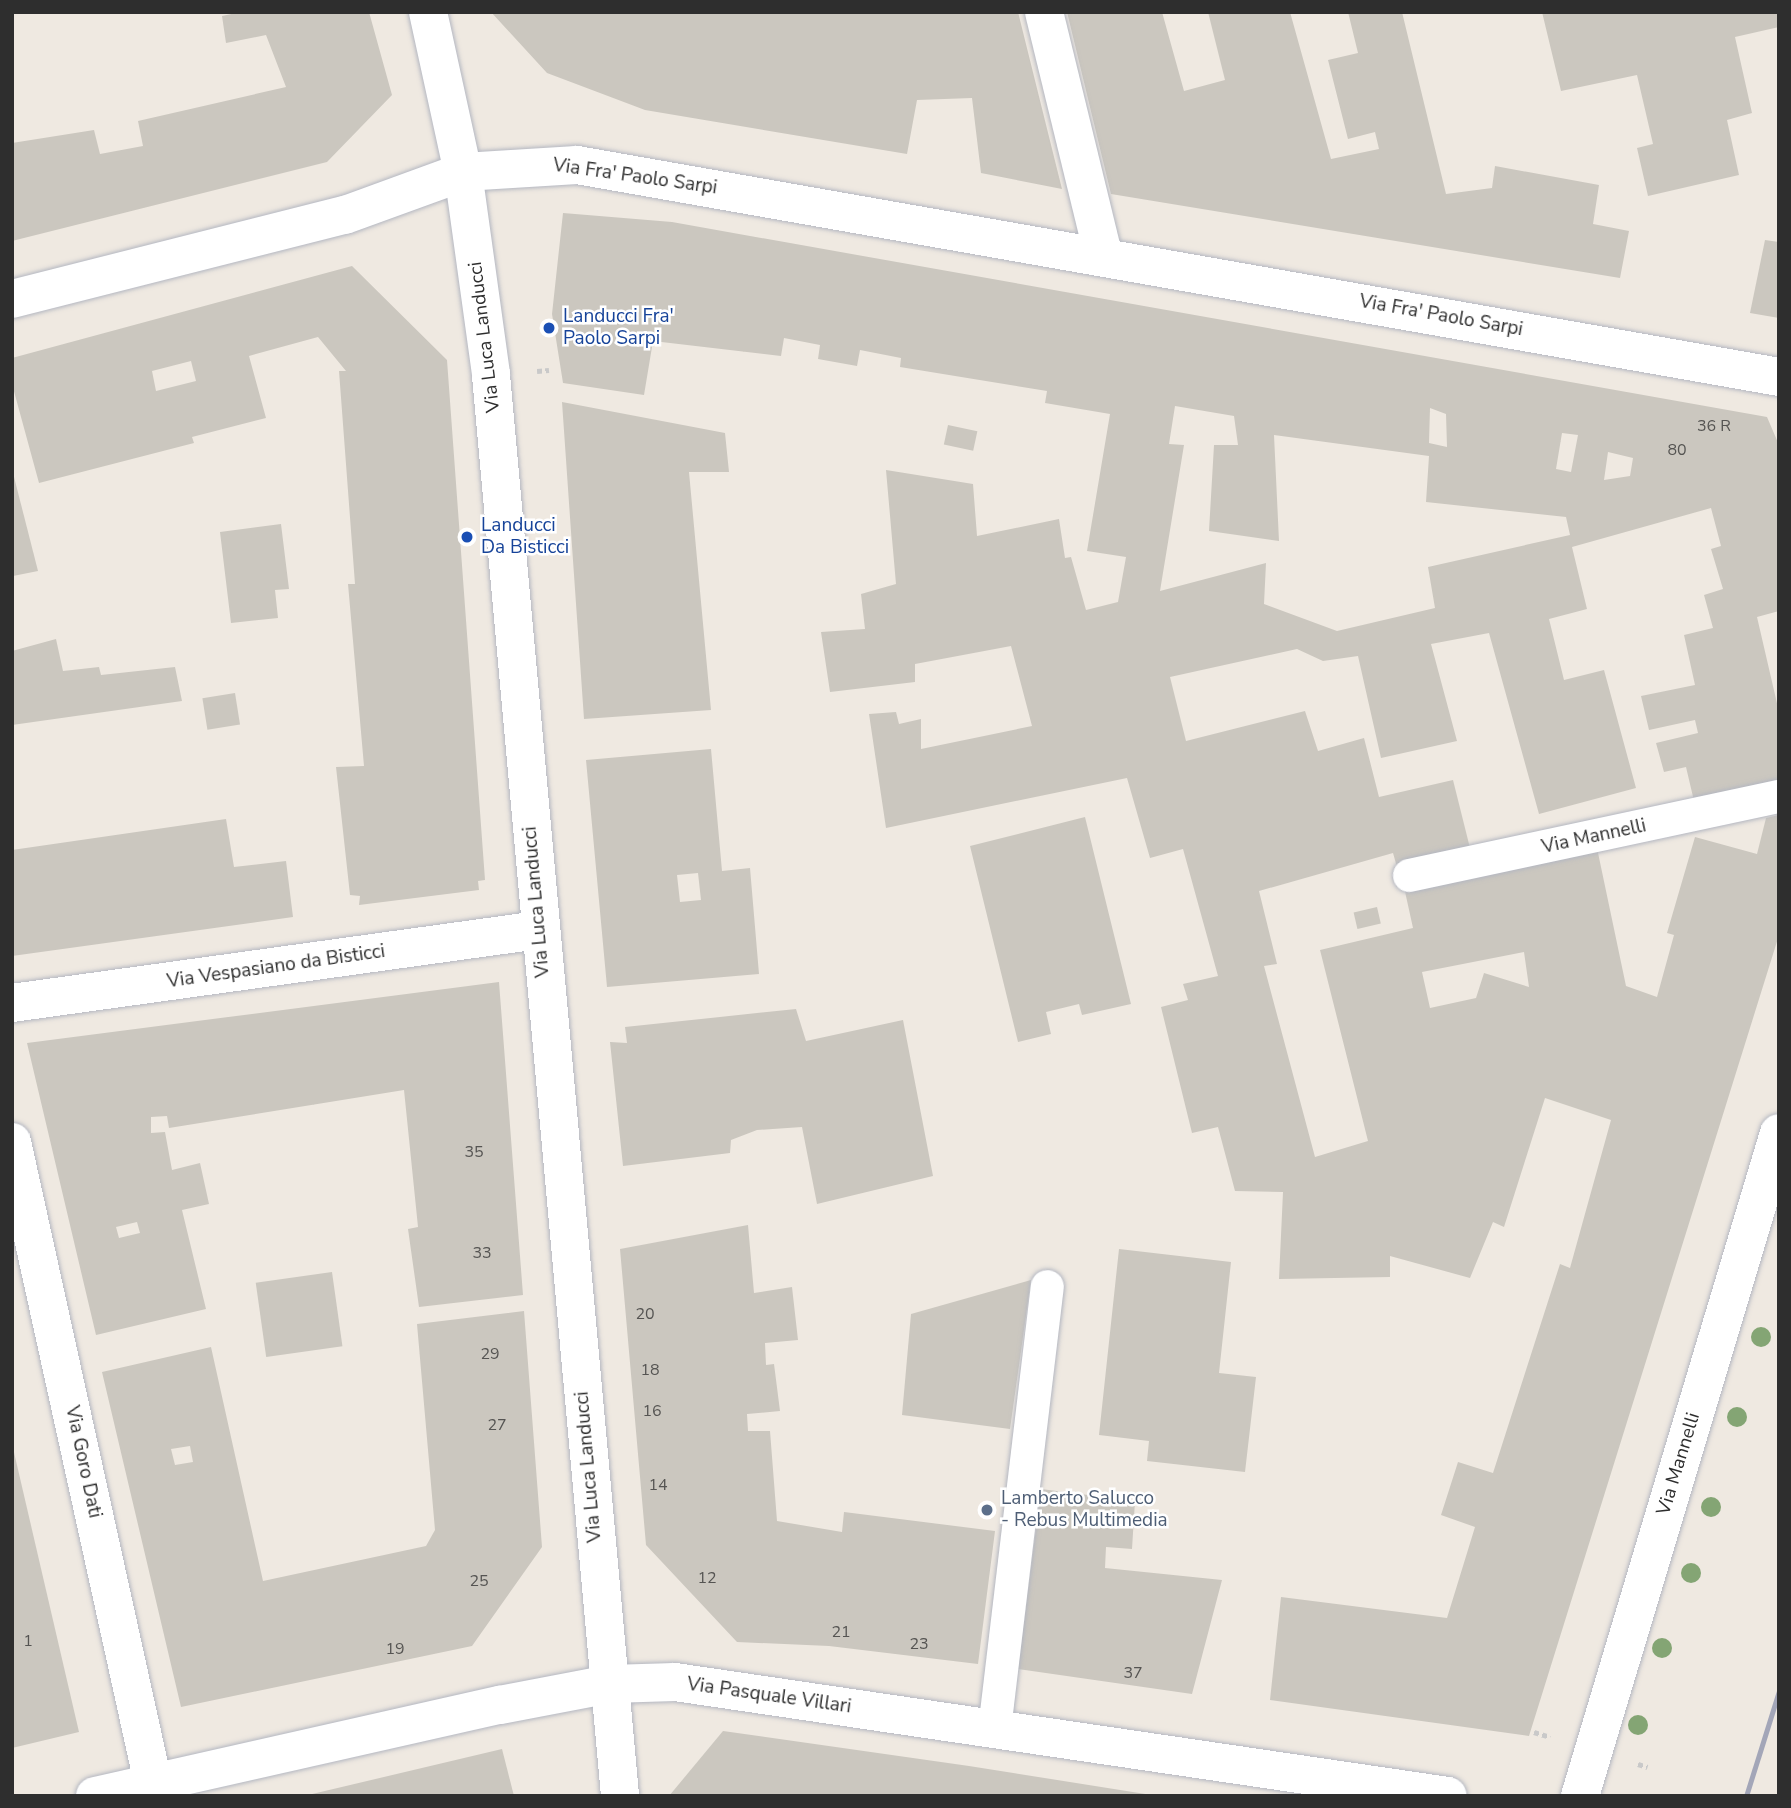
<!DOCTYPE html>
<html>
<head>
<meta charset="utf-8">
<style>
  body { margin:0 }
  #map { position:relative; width:1791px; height:1808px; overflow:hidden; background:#efe9e1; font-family:"Nunito Sans",sans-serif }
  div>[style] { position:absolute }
  .building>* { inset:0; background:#cbc7bf; transform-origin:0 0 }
  .path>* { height:4.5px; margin-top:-2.25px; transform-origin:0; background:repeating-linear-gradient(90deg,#c9c9c9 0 5px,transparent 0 8.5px) }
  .roads { filter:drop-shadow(0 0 2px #b4b7c1) drop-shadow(0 0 2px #b4b7c1) }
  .lane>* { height:33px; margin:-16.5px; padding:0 16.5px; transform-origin:16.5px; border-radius:16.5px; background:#fff }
  .street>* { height:38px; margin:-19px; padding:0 19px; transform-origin:19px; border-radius:19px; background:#fff }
  .rail>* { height:5px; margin:-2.5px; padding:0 2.5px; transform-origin:2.5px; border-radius:2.5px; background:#a3a6b8 }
  .trees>* { width:20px; height:20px; margin:-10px; border-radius:50%; background:#84a574 }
  .dots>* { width:19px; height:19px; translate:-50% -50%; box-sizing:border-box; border:4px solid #fff; border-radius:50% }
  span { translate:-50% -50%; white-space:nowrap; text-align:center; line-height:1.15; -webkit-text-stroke:5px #fff; paint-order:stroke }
  .number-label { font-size:16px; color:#555452 }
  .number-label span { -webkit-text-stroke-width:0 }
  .street-label { font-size:19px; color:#2e2e2e }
  .transit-label { font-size:19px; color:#164399 }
  .left { translate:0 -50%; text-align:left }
  .service-label { font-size:19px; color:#4e5e75 }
  .frame { position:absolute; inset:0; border:14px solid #2e2e2e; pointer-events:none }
</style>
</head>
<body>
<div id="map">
  <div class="building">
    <i style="clip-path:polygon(241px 12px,369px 12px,392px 95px,327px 162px,12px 241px,12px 143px,94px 130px,100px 154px,143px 146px,138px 121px,286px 87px,266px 35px,226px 43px,222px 16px)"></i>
    <i style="clip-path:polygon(491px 12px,1018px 12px,1062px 189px,981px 173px,972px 98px,917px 100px,907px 154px,645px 110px,547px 73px)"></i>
    <i style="clip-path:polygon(1067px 12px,1162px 12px,1184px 91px,1225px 80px,1208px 12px,1290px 12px,1331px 159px,1379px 149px,1375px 132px,1348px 139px,1328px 60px,1358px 53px,1348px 12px,1402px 12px,1446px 194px,1492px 188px,1495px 166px,1599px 185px,1593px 224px,1629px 231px,1620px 278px,1111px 194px)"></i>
    <i style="clip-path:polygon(1542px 12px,1779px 12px,1779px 27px,1735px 37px,1752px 113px,1727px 120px,1739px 175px,1648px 196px,1637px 148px,1653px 144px,1637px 75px,1561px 91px)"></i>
    <i style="clip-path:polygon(evenodd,563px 213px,672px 222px,1767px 417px,1779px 445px,1779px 611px,1757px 617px,1779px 712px,1779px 781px,1694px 801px,1686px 767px,1664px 772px,1656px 743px,1698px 733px,1695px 720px,1649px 730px,1641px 696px,1695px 685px,1684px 635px,1713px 628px,1704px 595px,1723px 589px,1711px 549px,1721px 546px,1711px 508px,1572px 547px,1587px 609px,1549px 619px,1564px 680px,1604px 670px,1636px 788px,1539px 814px,1489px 633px,1431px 644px,1457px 741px,1381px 758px,1358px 656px,1323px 661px,1297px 649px,1170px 677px,1186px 741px,1305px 711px,1318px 751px,1364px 738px,1379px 797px,1453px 780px,1470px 848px,1397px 867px,1393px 853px,1259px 891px,1277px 964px,1264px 966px,1315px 1157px,1368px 1141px,1320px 950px,1413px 928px,1404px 887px,1597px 848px,1626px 986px,1657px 997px,1674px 935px,1667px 933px,1695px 837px,1757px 854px,1766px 818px,1779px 815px,1779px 935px,1529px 1736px,1270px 1700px,1281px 1597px,1447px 1618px,1475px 1527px,1441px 1515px,1458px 1462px,1493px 1473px,1560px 1264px,1570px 1268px,1611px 1120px,1545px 1098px,1504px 1227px,1493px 1222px,1470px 1278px,1390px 1256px,1390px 1277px,1279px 1279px,1283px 1192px,1235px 1191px,1218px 1127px,1192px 1133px,1161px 1007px,1188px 1000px,1183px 984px,1218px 976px,1183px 849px,1150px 858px,1127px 778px,886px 828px,869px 714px,896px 712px,899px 724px,921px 719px,921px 749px,1032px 726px,1011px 646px,915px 664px,915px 682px,830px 692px,821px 632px,865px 629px,861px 594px,896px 584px,886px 470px,973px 484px,977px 536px,1059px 519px,1065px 558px,1071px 557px,1086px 610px,1118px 602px,1126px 557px,1087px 551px,1110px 414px,1045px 403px,1047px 391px,900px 367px,901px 358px,860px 350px,857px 366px,818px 359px,820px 345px,784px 338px,781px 356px,653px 341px,644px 395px,563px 383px,552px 314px,563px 213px,1175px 406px,1234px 416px,1238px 445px,1214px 445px,1209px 531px,1279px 541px,1274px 435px,1429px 456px,1426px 502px,1566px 517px,1570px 535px,1428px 567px,1435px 608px,1337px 631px,1264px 604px,1266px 563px,1160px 591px,1184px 445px,1169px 444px,1175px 406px,563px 213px,1430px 408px,1446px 414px,1447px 447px,1429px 443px,1430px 408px,563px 213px,1562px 433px,1578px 435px,1571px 472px,1556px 469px,1562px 433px,563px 213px,1608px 452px,1633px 458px,1630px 476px,1604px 480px,1608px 452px,563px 213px,1524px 952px,1529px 987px,1484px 973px,1476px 998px,1430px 1008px,1422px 972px,1524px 952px)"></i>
    <i style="clip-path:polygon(1765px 240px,1779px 242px,1779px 318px,1750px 313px)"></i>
    <i style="clip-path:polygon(evenodd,352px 266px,447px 360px,485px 880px,478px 881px,479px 890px,359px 905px,360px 896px,350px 895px,336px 767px,364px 766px,348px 584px,355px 584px,339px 371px,346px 371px,318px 337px,249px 356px,266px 418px,192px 437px,194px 443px,39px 483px,12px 384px,12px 358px,352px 266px,191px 361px,196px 381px,156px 391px,152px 371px,191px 361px)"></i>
    <i style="clip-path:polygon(562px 402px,725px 433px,729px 472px,689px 472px,711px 710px,584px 719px)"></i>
    <i style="left:948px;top:425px;width:30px;height:20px;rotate:12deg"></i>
    <i style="clip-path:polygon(12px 469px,38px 571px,13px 576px,12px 570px)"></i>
    <i style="clip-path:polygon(281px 524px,289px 589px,275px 590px,278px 618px,231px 623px,220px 532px)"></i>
    <i style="clip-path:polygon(56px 639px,63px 671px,99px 667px,101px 675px,175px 667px,182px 701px,12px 725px,12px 651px)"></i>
    <i style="left:235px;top:693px;width:32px;height:33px;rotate:81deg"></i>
    <i style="clip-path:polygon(evenodd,711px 749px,722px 871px,750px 868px,759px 974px,607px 987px,586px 760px,711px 749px,698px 873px,701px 900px,680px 902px,677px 875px,698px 873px)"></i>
    <i style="clip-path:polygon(1085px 817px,1131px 1004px,1082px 1015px,1079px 1004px,1046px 1012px,1051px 1034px,1018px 1042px,970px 846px)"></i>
    <i style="clip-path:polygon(226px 819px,234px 867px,286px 861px,293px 917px,12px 956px,12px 850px)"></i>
    <i style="left:1377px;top:907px;width:17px;height:24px;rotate:77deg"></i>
    <i style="clip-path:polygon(evenodd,499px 982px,523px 1295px,419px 1307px,408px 1229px,418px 1227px,404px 1090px,169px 1128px,167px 1116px,151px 1117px,151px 1133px,165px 1132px,172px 1170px,200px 1163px,209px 1204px,182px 1210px,206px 1309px,96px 1335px,27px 1043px,499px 982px,137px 1222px,140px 1233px,119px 1238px,116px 1227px,137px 1222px)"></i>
    <i style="clip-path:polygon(796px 1009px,806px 1041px,903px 1020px,933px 1176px,817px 1204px,802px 1127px,757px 1130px,731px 1140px,730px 1153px,623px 1166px,610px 1042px,627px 1043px,625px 1027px)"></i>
    <i style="clip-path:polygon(748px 1225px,754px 1293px,792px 1287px,798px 1340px,765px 1343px,766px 1365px,774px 1364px,780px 1411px,747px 1414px,748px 1431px,770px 1431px,777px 1521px,842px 1532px,844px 1512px,995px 1531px,978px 1664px,829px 1646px,737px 1642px,646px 1545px,620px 1249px)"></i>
    <i style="clip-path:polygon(1119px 1249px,1231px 1262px,1219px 1373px,1256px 1377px,1245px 1472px,1147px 1461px,1149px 1441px,1099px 1435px)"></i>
    <i style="left:332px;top:1272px;width:75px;height:77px;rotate:82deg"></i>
    <i style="clip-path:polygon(1031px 1280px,1010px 1429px,902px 1415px,911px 1314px)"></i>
    <i style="clip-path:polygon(evenodd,524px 1311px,542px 1547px,472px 1646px,181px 1707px,102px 1372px,211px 1347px,263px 1581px,426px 1546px,435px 1530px,417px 1324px,524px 1311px,190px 1446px,193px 1462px,175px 1465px,171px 1449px,190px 1446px)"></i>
    <i style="clip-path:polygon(13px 1448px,79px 1732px,12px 1748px,12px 1449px)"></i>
    <i style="clip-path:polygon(1041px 1489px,1135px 1501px,1132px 1549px,1106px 1547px,1105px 1568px,1222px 1580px,1192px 1694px,1018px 1669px)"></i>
    <i style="clip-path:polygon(723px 1731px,969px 1766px,1158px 1796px,669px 1796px)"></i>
    <i style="clip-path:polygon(502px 1749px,514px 1796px,308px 1796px,308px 1795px)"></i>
  </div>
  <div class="path">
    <i style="left:537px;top:371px;width:12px;rotate:-5deg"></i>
    <i style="left:1534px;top:1732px;width:17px;rotate:17deg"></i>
    <i style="left:1638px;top:1764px;width:10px;rotate:17deg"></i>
  </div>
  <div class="roads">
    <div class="lane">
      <i style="left:1409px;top:875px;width:378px;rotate:-12.1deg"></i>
      <i style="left:994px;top:1729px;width:446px;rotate:-83.2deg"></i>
    </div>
    <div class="street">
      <i style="left:428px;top:12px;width:164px;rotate:77.7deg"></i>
      <i style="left:463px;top:172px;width:205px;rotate:82.1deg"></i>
      <i style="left:491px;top:375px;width:1427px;rotate:84.81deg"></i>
      <i style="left:1044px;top:12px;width:249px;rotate:76.3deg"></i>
      <i style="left:12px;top:299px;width:343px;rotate:-14.2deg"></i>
      <i style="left:345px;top:215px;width:126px;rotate:-20deg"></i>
      <i style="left:463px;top:172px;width:114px;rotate:-3.5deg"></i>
      <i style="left:577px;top:165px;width:1221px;rotate:10deg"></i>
      <i style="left:12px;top:1003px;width:532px;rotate:-7.89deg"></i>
      <i style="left:12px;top:1142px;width:656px;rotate:77.59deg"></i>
      <i style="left:95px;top:1796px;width:415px;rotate:-12.7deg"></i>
      <i style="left:500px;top:1705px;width:112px;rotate:-10.8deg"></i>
      <i style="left:610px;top:1684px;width:65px;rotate:-1.8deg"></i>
      <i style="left:675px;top:1682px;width:781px;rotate:8.39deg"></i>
      <i style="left:1580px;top:1796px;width:692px;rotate:-73.29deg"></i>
    </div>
  </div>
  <div class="rail">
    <i style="left:1746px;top:1796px;width:110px;rotate:-72.6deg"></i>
  </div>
  <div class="trees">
    <i style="left:1761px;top:1337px"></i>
    <i style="left:1737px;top:1417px"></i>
    <i style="left:1711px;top:1507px"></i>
    <i style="left:1691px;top:1573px"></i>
    <i style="left:1662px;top:1648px"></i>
    <i style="left:1638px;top:1725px"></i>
  </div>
  <div class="dots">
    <i style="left:549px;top:328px;background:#1a4fb4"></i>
    <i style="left:467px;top:537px;background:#1a4fb4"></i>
    <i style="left:987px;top:1510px;background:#5c6f8a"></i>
  </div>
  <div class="number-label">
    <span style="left:1714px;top:426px">36 R</span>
    <span style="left:1677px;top:450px">80</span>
    <span style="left:474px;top:1152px">35</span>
    <span style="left:482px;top:1253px">33</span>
    <span style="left:645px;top:1314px">20</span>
    <span style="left:490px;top:1354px">29</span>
    <span style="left:650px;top:1370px">18</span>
    <span style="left:652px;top:1411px">16</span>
    <span style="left:497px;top:1425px">27</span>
    <span style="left:658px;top:1485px">14</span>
    <span style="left:707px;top:1578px">12</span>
    <span style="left:479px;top:1581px">25</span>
    <span style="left:841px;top:1632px">21</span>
    <span style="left:28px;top:1641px">1</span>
    <span style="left:919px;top:1644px">23</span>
    <span style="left:395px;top:1649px">19</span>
    <span style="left:1133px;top:1673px">37</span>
  </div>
  <div class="street-label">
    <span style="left:635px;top:177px;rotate:8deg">Via Fra' Paolo Sarpi</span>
    <span style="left:1441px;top:316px;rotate:10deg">Via Fra' Paolo Sarpi</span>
    <span style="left:485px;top:337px;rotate:-97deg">Via Luca Landucci</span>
    <span style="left:1594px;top:837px;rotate:-12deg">Via Mannelli</span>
    <span style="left:537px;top:902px;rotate:-95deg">Via Luca Landucci</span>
    <span style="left:276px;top:967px;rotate:-8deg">Via Vespasiano da Bisticci</span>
    <span style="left:83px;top:1462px;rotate:78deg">Via Goro Dati</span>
    <span style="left:1679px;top:1464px;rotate:-73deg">Via Mannelli</span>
    <span style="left:589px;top:1467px;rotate:-95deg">Via Luca Landucci</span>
    <span style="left:769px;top:1696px;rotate:8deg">Via Pasquale Villari</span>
  </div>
  <div class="transit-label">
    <span class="left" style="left:563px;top:328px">Landucci Fra'<br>Paolo Sarpi</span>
    <span class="left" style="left:481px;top:537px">Landucci<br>Da Bisticci</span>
  </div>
  <div class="service-label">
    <span class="left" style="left:1001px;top:1510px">Lamberto Salucco<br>- Rebus Multimedia</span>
  </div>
  <div class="frame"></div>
</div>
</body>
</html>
